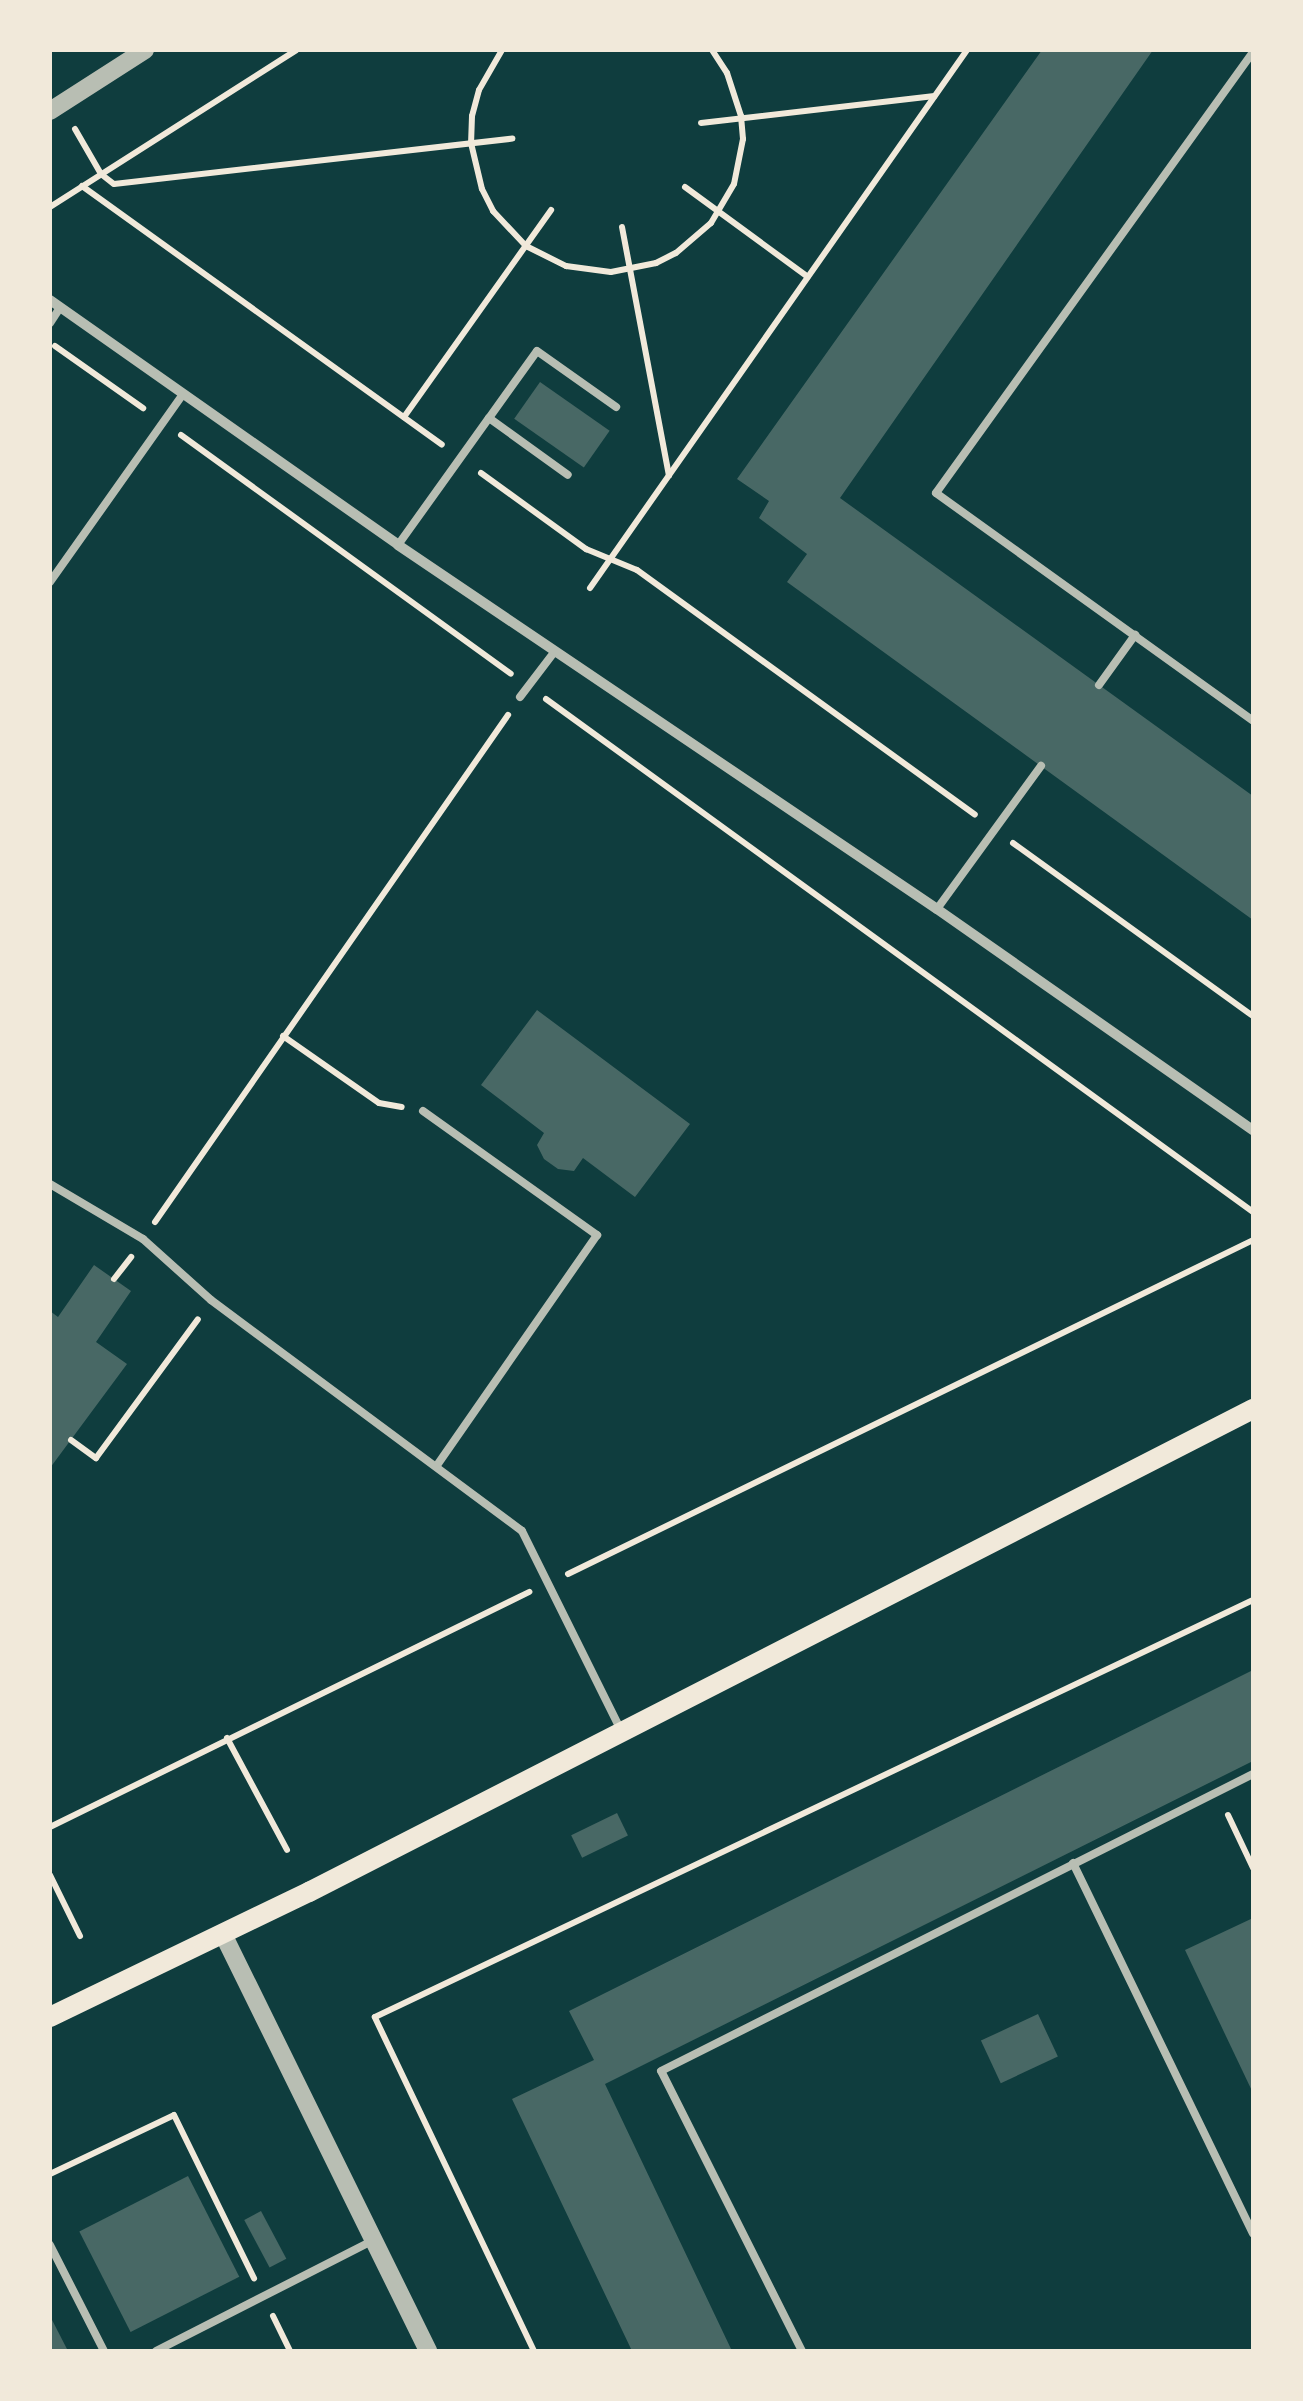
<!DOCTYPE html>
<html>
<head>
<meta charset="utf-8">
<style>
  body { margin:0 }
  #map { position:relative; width:1303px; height:2401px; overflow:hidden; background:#0f3d3e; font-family:"PT Serif",serif }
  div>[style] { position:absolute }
  .building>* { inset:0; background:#486865; transform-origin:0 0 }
  .path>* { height:6px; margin:-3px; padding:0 3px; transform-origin:3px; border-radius:3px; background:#f1e9da }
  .service>* { height:8px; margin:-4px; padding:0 4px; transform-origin:4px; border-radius:4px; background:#b8beb3 }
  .minor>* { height:10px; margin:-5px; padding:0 5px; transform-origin:5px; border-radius:5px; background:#b8beb3 }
  .tertiary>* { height:18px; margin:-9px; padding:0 9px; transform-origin:9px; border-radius:9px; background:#b8beb3 }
  .secondary>* { height:20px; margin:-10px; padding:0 10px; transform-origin:10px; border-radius:10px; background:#f1e9da }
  span { translate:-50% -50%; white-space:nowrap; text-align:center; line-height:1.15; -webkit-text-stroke:9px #f1e9da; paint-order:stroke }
  .frame { position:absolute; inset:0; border:52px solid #f1e9da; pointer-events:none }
</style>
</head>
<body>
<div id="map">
  <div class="building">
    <i style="clip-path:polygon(1042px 50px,1153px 50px,840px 498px,1253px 796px,1253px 920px,787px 582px,807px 554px,759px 518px,769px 501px,737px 479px)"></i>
    <i style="left:540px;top:382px;width:85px;height:45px;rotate:35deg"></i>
    <i style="clip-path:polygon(537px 1010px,690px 1124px,635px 1197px,583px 1158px,574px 1171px,558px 1169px,544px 1159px,537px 1145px,544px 1133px,481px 1085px)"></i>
    <i style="clip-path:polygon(94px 1265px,131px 1291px,96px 1342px,127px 1364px,50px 1468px,50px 1311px,58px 1317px)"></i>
    <i style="clip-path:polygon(1253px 1670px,1253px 1761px,605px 2084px,732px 2351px,632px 2351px,512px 2099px,594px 2060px,569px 2011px)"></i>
    <i style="left:617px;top:1813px;width:25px;height:51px;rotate:64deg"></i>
    <i style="clip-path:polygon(1253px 1918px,1253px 2093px,1185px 1950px)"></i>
    <i style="left:1038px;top:2014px;width:47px;height:63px;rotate:65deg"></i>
    <i style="left:188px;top:2176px;width:113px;height:122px;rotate:63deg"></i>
    <i style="left:261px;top:2211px;width:54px;height:19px;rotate:62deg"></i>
    <i style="clip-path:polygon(50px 2316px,68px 2351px,50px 2351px)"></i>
  </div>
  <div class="path">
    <i style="left:502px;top:50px;width:46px;rotate:119.9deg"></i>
    <i style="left:479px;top:90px;width:27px;rotate:105deg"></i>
    <i style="left:472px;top:116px;width:27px;rotate:92deg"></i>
    <i style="left:471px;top:143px;width:47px;rotate:76.6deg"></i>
    <i style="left:482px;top:189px;width:25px;rotate:63deg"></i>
    <i style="left:493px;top:211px;width:48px;rotate:46.7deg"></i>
    <i style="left:526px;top:246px;width:45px;rotate:26.6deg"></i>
    <i style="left:566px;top:266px;width:45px;rotate:7.6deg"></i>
    <i style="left:611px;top:272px;width:46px;rotate:-11.3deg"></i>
    <i style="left:656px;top:263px;width:22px;rotate:-27deg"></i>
    <i style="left:676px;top:253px;width:46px;rotate:-40.6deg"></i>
    <i style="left:711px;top:223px;width:45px;rotate:-59.5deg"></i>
    <i style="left:734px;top:184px;width:46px;rotate:-78.7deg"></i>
    <i style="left:743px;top:139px;width:23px;rotate:-95deg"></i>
    <i style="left:741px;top:116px;width:45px;rotate:-108deg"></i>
    <i style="left:727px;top:73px;width:27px;rotate:-123deg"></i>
    <i style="left:701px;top:123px;width:235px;rotate:-6.6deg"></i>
    <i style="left:75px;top:129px;width:52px;rotate:60deg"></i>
    <i style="left:101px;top:174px;width:16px;rotate:38deg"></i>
    <i style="left:114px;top:184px;width:401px;rotate:-6.5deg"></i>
    <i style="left:82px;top:186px;width:443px;rotate:35.7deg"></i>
    <i style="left:685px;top:187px;width:152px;rotate:36.2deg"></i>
    <i style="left:50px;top:207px;width:292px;rotate:-32.5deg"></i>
    <i style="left:622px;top:227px;width:253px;rotate:79.3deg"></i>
    <i style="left:55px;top:346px;width:108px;rotate:35.2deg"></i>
    <i style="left:404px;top:417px;width:254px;rotate:-54.6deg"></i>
    <i style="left:181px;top:435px;width:407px;rotate:35.9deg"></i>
    <i style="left:481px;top:473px;width:130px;rotate:35.9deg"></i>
    <i style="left:586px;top:549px;width:55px;rotate:22.4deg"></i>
    <i style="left:637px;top:570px;width:417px;rotate:35.9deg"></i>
    <i style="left:590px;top:588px;width:657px;rotate:-54.98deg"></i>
    <i style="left:546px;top:699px;width:874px;rotate:35.96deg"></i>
    <i style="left:1013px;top:843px;width:296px;rotate:35.8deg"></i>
    <i style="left:283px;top:1036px;width:117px;rotate:34.9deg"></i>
    <i style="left:379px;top:1103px;width:23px;rotate:10deg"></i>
    <i style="left:155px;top:1222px;width:618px;rotate:-55.15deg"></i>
    <i style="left:114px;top:1279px;width:28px;rotate:-52deg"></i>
    <i style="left:71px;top:1440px;width:31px;rotate:36deg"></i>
    <i style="left:96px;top:1458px;width:172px;rotate:-53.7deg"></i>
    <i style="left:568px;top:1574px;width:762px;rotate:-25.99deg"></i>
    <i style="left:227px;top:1738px;width:127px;rotate:61.8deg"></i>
    <i style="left:1228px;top:1815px;width:59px;rotate:64.7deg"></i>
    <i style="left:50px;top:1827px;width:534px;rotate:-26.13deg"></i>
    <i style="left:50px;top:1875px;width:68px;rotate:63.8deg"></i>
    <i style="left:50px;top:2174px;width:137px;rotate:-25.4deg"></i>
    <i style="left:174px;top:2115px;width:182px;rotate:63.9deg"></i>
    <i style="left:273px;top:2316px;width:39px;rotate:64deg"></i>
    <i style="left:534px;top:2351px;width:370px;rotate:-115.5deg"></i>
    <i style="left:375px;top:2017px;width:972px;rotate:-25.41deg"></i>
  </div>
  <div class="service">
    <i style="left:1253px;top:52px;width:543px;rotate:125.71deg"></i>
    <i style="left:936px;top:493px;width:390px;rotate:35.7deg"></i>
    <i style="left:50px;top:323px;width:17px;rotate:-57deg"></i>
    <i style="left:489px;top:418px;width:82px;rotate:-54.4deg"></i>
    <i style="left:537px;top:351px;width:97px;rotate:35.3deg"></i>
    <i style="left:398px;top:545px;width:156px;rotate:-54.4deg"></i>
    <i style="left:489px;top:418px;width:97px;rotate:35.8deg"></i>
    <i style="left:50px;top:582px;width:230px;rotate:-54.7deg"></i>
    <i style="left:1099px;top:685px;width:62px;rotate:-54.2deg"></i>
    <i style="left:520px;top:697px;width:58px;rotate:-52.7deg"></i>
    <i style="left:937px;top:909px;width:177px;rotate:-54deg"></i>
    <i style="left:423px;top:1111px;width:214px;rotate:35.5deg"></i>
    <i style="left:597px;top:1235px;width:280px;rotate:124.8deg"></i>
    <i style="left:50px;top:1184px;width:108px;rotate:30.6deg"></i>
    <i style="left:143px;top:1239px;width:91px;rotate:41.9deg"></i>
    <i style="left:211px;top:1300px;width:387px;rotate:36.6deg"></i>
    <i style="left:522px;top:1531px;width:220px;rotate:63.6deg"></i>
    <i style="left:1073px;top:1863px;width:412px;rotate:64.1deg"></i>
    <i style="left:50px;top:2245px;width:119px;rotate:63deg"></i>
    <i style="left:156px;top:2351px;width:245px;rotate:-27deg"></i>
    <i style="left:802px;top:2351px;width:313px;rotate:-116.7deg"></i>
    <i style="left:661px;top:2071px;width:662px;rotate:-26.64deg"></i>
  </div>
  <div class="minor">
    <i style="left:50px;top:300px;width:426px;rotate:35.1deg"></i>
    <i style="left:398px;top:545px;width:650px;rotate:34.03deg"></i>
    <i style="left:937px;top:909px;width:386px;rotate:35deg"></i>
  </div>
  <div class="tertiary">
    <i style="left:50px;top:111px;width:113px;rotate:-32.7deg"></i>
    <i style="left:223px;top:1934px;width:465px;rotate:63.8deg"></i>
  </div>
  <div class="secondary">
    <i style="left:50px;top:2017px;width:288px;rotate:-25.8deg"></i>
    <i style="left:309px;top:1892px;width:1060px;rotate:-27.1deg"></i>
  </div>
  <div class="frame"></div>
</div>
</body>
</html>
